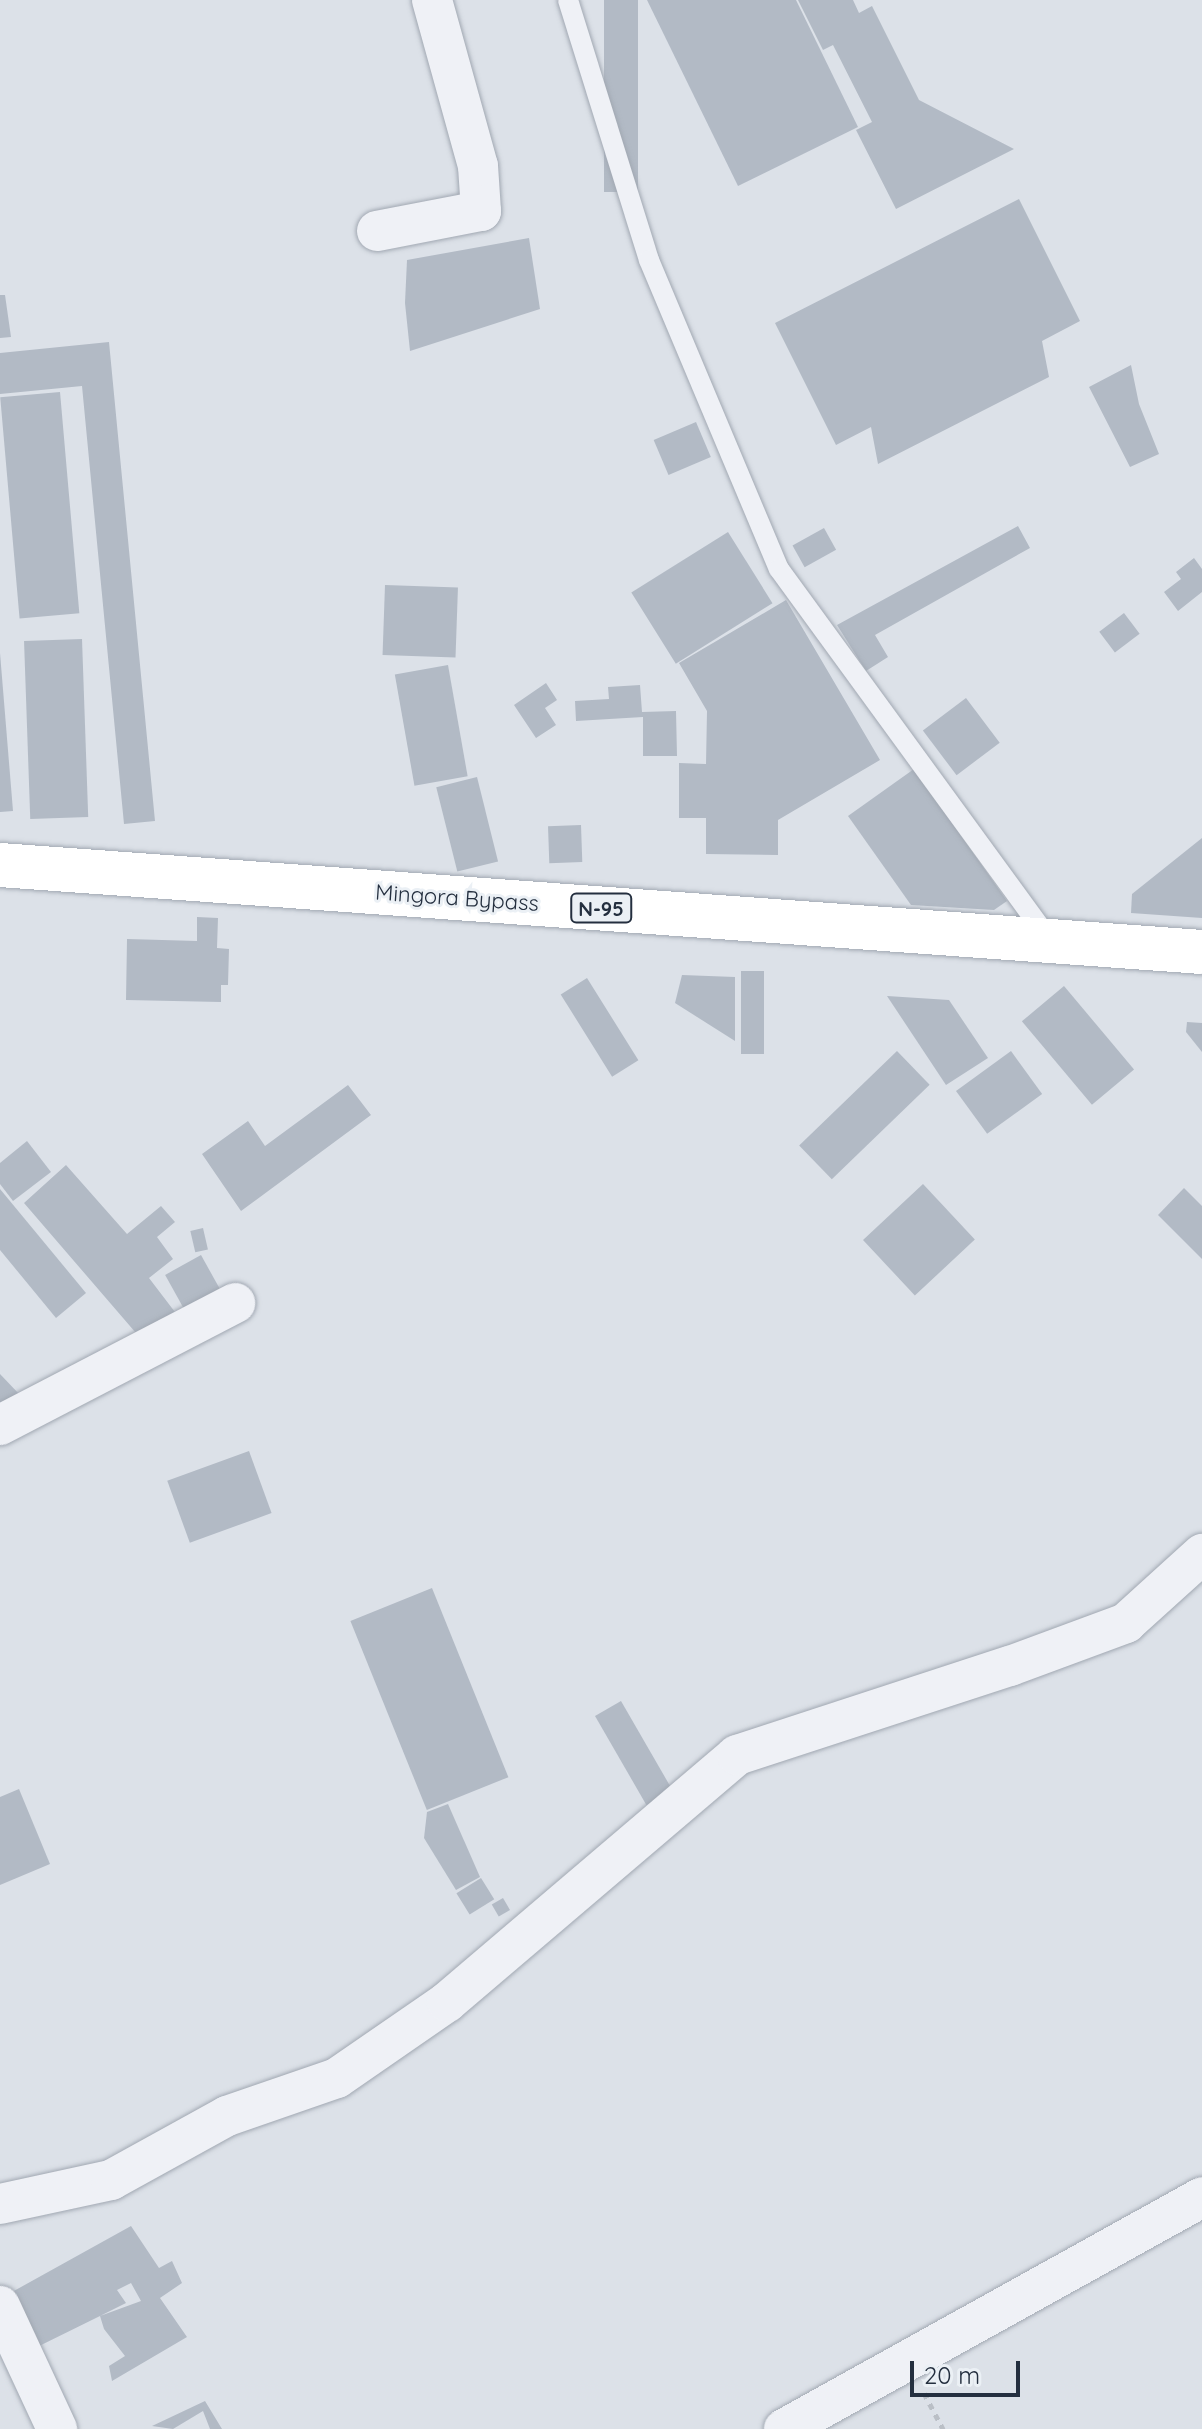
<!DOCTYPE html>
<html>
<head>
<meta charset="utf-8">
<style>
  body { margin:0 }
  #map { position:relative; width:1202px; height:2429px; overflow:hidden; background:#dce1e8; font-family:Quicksand,sans-serif }
  div>[style] { position:absolute }
  .building>* { inset:0; background:#b2bac5; transform-origin:0 0 }
  .path>* { height:5px; margin-top:-2.5px; transform-origin:0; background:repeating-linear-gradient(90deg,#babfc6 0 6px,transparent 0 12px) }
  .roads { filter:drop-shadow(0 0 2px #a1a8b2) drop-shadow(0 0 2px #a1a8b2) }
  .service>* { height:20px; margin:-10px; padding:0 10px; transform-origin:10px; border-radius:10px; background:#eff1f6 }
  .minor>* { height:40px; margin:-20px; padding:0 20px; transform-origin:20px; border-radius:20px; background:#eff1f6 }
  .trunk>* { height:44px; margin:-22px; padding:0 22px; transform-origin:22px; border-radius:22px; background:#fff }
  span { translate:-50% -50%; white-space:nowrap; text-align:center; line-height:1.15; -webkit-text-stroke:6px #ebf0f5; paint-order:stroke }
  .shield-label span { padding:2px 6px; background:#ebf0f5; border:2px solid; border-radius:6px; -webkit-text-stroke-width:0 }
  .shield-label { font-size:20px; color:#242f3f; font-weight:700 }
  .street-label { font-size:22px; color:#242f3f }
  .scale { position:absolute; left:910px; top:2361px; width:110px; height:36px; box-sizing:border-box; border:4px solid #242f3f; border-top:0; padding-left:10px; font-size:24px; line-height:28px; white-space:nowrap; color:#242f3f; -webkit-text-stroke:6px #ebf0f5; paint-order:stroke }
</style>
</head>
<body>
<div id="map">
  <div class="building">
    <i style="left:604px;top:0;width:34px;height:192px"></i>
    <i style="clip-path:polygon(647px 0,796px 0,858px 127px,738px 186px)"></i>
    <i style="clip-path:polygon(798px 0,853px 0,859px 13px,872px 6px,919px 100px,1014px 149px,896px 209px,856px 130px,872px 122px,833px 45px,823px 50px)"></i>
    <i style="clip-path:polygon(1019px 199px,1080px 321px,1042px 341px,1049px 377px,878px 464px,871px 427px,836px 445px,775px 323px)"></i>
    <i style="clip-path:polygon(529px 238px,540px 309px,410px 351px,405px 303px,407px 260px)"></i>
    <i style="clip-path:polygon(0 295px,5px 295px,11px 337px,0 338px)"></i>
    <i style="clip-path:polygon(109px 342px,155px 821px,124px 824px,82px 386px,0 394px,0 353px)"></i>
    <i style="clip-path:polygon(1131px 365px,1139px 404px,1159px 454px,1130px 467px,1089px 387px)"></i>
    <i style="left:60px;top:392px;width:222px;height:60px;rotate:85deg"></i>
    <i style="left:696px;top:422px;width:38px;height:46px;rotate:67deg"></i>
    <i style="clip-path:polygon(1018px 526px,1030px 548px,875px 635px,888px 657px,866px 671px,837px 625px)"></i>
    <i style="left:824px;top:528px;width:25px;height:36px;rotate:61deg"></i>
    <i style="left:728px;top:532px;width:84px;height:114px;rotate:58deg"></i>
    <i style="clip-path:polygon(1194px 558px,1202px 569px,1202px 592px,1178px 611px,1164px 592px,1181px 579px,1176px 572px)"></i>
    <i style="left:385px;top:585px;width:73px;height:70px;rotate:2deg"></i>
    <i style="clip-path:polygon(786px 600px,880px 760px,778px 820px,778px 855px,706px 854px,706px 818px,679px 818px,679px 763px,706px 764px,707px 711px,679px 663px)"></i>
    <i style="left:1124px;top:613px;width:26px;height:31px;rotate:53deg"></i>
    <i style="left:82px;top:639px;width:178px;height:58px;rotate:88deg"></i>
    <i style="clip-path:polygon(0 653px,13px 811px,0 812px)"></i>
    <i style="left:448px;top:665px;width:113px;height:54px;rotate:80deg"></i>
    <i style="clip-path:polygon(546px 683px,557px 700px,545px 708px,556px 725px,536px 738px,514px 705px)"></i>
    <i style="clip-path:polygon(640px 685px,642px 712px,676px 711px,677px 756px,643px 756px,643px 717px,576px 721px,575px 701px,609px 699px,608px 687px)"></i>
    <i style="left:966px;top:698px;width:56px;height:54px;rotate:53deg"></i>
    <i style="clip-path:polygon(914px 769px,1007px 901px,994px 910px,911px 905px,848px 816px)"></i>
    <i style="left:477px;top:777px;width:87px;height:42px;rotate:76deg"></i>
    <i style="left:581px;top:825px;width:37px;height:33px;rotate:88deg"></i>
    <i style="clip-path:polygon(1202px 838px,1202px 918px,1131px 913px,1132px 894px)"></i>
    <i style="clip-path:polygon(197px 917px,218px 918px,217px 948px,229px 949px,228px 985px,221px 985px,221px 1002px,126px 1000px,127px 939px,197px 941px)"></i>
    <i style="left:741px;top:971px;width:23px;height:83px"></i>
    <i style="clip-path:polygon(682px 975px,735px 977px,735px 1041px,675px 1003px)"></i>
    <i style="left:587px;top:978px;width:97px;height:31px;rotate:58deg"></i>
    <i style="left:1064px;top:986px;width:109px;height:55px;rotate:50deg"></i>
    <i style="clip-path:polygon(887px 996px,949px 1000px,988px 1058px,946px 1085px)"></i>
    <i style="clip-path:polygon(1187px 1022px,1202px 1023px,1202px 1052px,1186px 1032px)"></i>
    <i style="left:897px;top:1051px;width:47px;height:136px;rotate:46deg"></i>
    <i style="left:1011px;top:1051px;width:53px;height:68px;rotate:54deg"></i>
    <i style="clip-path:polygon(348px 1085px,371px 1115px,241px 1211px,202px 1154px,248px 1121px,265px 1146px)"></i>
    <i style="clip-path:polygon(27px 1141px,51px 1172px,13px 1201px,0 1184px,0 1163px)"></i>
    <i style="clip-path:polygon(66px 1165px,127px 1234px,161px 1206px,175px 1222px,157px 1237px,173px 1259px,149px 1278px,178px 1316px,142px 1340px,24px 1203px)"></i>
    <i style="left:923px;top:1184px;width:76px;height:82px;rotate:47deg"></i>
    <i style="clip-path:polygon(1184px 1188px,1202px 1206px,1202px 1259px,1158px 1215px)"></i>
    <i style="clip-path:polygon(0 1189px,86px 1293px,56px 1318px,0 1250px)"></i>
    <i style="left:203px;top:1228px;width:22px;height:13px;rotate:77deg"></i>
    <i style="left:201px;top:1255px;width:41px;height:41px;rotate:61deg"></i>
    <i style="clip-path:polygon(0 1374px,20px 1395px,0 1413px)"></i>
    <i style="left:249px;top:1451px;width:66px;height:87px;rotate:70deg"></i>
    <i style="left:432px;top:1588px;width:204px;height:88px;rotate:68deg"></i>
    <i style="left:621px;top:1701px;width:103px;height:30px;rotate:60deg"></i>
    <i style="clip-path:polygon(19px 1789px,50px 1864px,0 1885px,0 1797px)"></i>
    <i style="clip-path:polygon(448px 1804px,480px 1877px,456px 1890px,424px 1838px,427px 1812px)"></i>
    <i style="left:481px;top:1878px;width:25px;height:29px;rotate:58deg"></i>
    <i style="left:503px;top:1898px;width:14px;height:13px;rotate:60deg"></i>
    <i style="clip-path:polygon(evenodd,131px 2226px,159px 2268px,172px 2261px,182px 2283px,160px 2298px,187px 2337px,112px 2381px,109px 2366px,125px 2356px,104px 2329px,100px 2316px,29px 2351px,3px 2297px,131px 2226px,131px 2283px,141px 2301px,100px 2316px,126px 2303px,117px 2290px,131px 2283px)"></i>
    <i style="clip-path:polygon(205px 2401px,222px 2429px,210px 2429px,203px 2411px,173px 2429px,152px 2426px)"></i>
  </div>
  <div class="path">
    <i style="left:924px;top:2393px;width:41px;rotate:62.2deg"></i>
  </div>
  <div class="roads">
    <div class="service">
      <i style="left:568px;top:0;width:272px;rotate:72.7deg"></i>
      <i style="left:649px;top:260px;width:335px;rotate:67.2deg"></i>
      <i style="left:779px;top:569px;width:455px;rotate:53.9deg"></i>
    </div>
    <div class="minor">
      <i style="left:377px;top:231px;width:106px;rotate:-10.9deg"></i>
      <i style="left:481px;top:211px;width:45px;rotate:-93.8deg"></i>
      <i style="left:478px;top:166px;width:172px;rotate:-105.5deg"></i>
      <i style="left:0;top:1425px;width:265px;rotate:-27.4deg"></i>
      <i style="left:0;top:2204px;width:114px;rotate:-12.2deg"></i>
      <i style="left:111px;top:2180px;width:132px;rotate:-28.9deg"></i>
      <i style="left:227px;top:2116px;width:116px;rotate:-19.1deg"></i>
      <i style="left:337px;top:2078px;width:134px;rotate:-34.6deg"></i>
      <i style="left:447px;top:2002px;width:381px;rotate:-40.4deg"></i>
      <i style="left:737px;top:1755px;width:287px;rotate:-18.1deg"></i>
      <i style="left:1010px;top:1666px;width:124px;rotate:-20.3deg"></i>
      <i style="left:1126px;top:1623px;width:103px;rotate:-42.2deg"></i>
      <i style="left:0;top:2306px;width:136px;rotate:65.1deg"></i>
      <i style="left:784px;top:2429px;width:478px;rotate:-29deg"></i>
    </div>
    <div class="trunk">
      <i style="left:0;top:865px;width:1205px;rotate:4.14deg"></i>
    </div>
  </div>
  <div class="shield-label">
    <span style="left:601px;top:908px">N-95</span>
  </div>
  <div class="street-label">
    <span style="left:457px;top:898px;rotate:4deg">Mingora Bypass</span>
  </div>
  <div class="scale">20 m</div>
</div>
</body>
</html>
